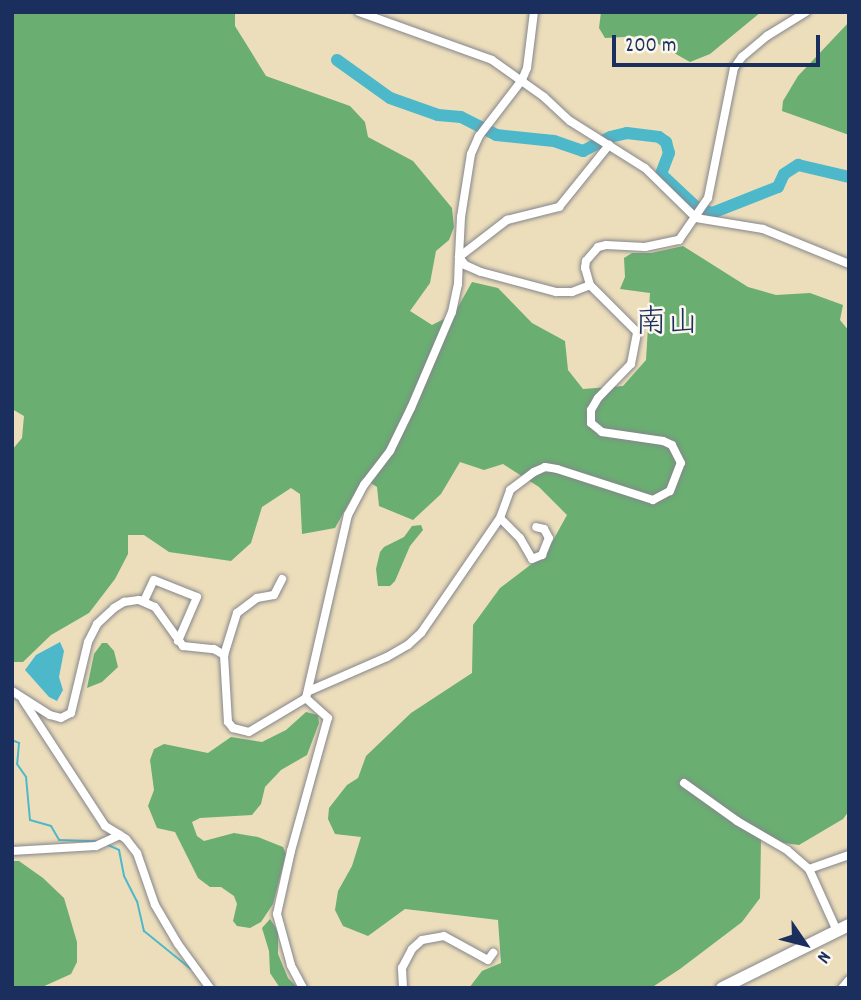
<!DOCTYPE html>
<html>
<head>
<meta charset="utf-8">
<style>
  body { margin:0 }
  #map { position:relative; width:861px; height:1000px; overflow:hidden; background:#eddebb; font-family:Dekko,"Klee One",sans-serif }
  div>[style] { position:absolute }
  .forest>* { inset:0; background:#6aae72 }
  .water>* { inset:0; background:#4eb8cb }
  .stream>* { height:2px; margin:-1px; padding:0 1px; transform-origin:1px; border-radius:1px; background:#4eb8cb }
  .river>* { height:12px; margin:-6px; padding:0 6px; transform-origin:6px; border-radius:6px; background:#4eb8cb }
  .roads { filter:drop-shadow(0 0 2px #84868c) drop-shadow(0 0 2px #84868c) }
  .minor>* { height:8px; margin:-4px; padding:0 4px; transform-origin:4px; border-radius:4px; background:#fff }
  .trunk>* { height:12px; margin:-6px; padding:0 6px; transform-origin:6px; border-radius:6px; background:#fff }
  span { translate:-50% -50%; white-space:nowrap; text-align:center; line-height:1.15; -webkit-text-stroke:5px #fbf7ec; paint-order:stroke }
  .quarter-label { font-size:32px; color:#1b2f5e }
  .frame { position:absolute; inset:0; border:14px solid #1b2f5e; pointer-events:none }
  .north { position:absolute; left:770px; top:909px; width:70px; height:70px; -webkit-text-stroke:5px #fbf7ec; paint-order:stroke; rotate:125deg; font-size:19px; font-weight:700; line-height:28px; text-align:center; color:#1b2f5e }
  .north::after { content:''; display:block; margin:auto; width:24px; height:32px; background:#1b2f5e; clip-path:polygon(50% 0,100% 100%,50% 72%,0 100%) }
  .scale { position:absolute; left:612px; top:35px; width:208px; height:32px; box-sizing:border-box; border:4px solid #1b2f5e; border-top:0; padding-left:9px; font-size:21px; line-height:24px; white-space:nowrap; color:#1b2f5e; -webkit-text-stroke:5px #fbf7ec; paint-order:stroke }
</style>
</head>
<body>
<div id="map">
  <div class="forest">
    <i style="clip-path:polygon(12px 12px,235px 12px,235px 26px,266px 76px,350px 106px,365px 122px,368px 137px,413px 161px,452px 208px,454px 227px,449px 240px,436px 251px,430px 283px,410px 311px,432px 325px,454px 314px,472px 282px,498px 288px,532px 323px,565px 341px,568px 370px,583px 389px,623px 386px,646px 360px,650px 293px,620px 289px,625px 277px,624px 258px,632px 253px,651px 253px,683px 246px,748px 287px,776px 295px,810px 293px,843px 305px,840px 320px,849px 331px,849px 811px,843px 819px,799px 845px,761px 840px,760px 898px,742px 922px,680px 969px,651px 988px,469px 988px,482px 971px,501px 963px,498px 920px,405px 909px,368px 936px,343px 926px,335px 910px,338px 891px,352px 866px,361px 837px,335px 834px,328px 819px,329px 808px,347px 785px,358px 778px,366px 756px,411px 713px,472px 673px,473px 625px,500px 588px,546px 553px,567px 515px,539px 487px,503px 464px,484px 470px,460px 462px,441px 494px,413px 520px,379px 506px,377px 487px,363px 478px,335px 528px,302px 534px,300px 494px,291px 488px,262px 507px,251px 543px,231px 561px,169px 552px,144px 535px,128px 535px,128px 554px,115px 579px,89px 613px,51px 635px,23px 662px,12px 662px,12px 450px,22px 438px,24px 416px,12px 409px)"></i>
    <i style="clip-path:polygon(601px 12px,761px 12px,710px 54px,690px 62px,644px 36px,605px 38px,599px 28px)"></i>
    <i style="clip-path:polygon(849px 22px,849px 135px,782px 111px,783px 101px,798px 76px)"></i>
    <i style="clip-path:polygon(421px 525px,423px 530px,410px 546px,395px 581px,390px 586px,378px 586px,376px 569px,380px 552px,384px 547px,404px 537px,412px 526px)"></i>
    <i style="clip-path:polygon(102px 643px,107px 643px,114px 651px,118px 667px,102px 682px,87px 688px,94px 654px)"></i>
    <i style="clip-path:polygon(306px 712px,318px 715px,319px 723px,307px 755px,281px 770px,265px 787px,261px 804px,252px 815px,200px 818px,192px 822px,197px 836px,204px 841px,234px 833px,258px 837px,283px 847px,286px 854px,273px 904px,261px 922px,250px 928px,237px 926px,233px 921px,237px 904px,234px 896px,221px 887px,210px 887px,198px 878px,175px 832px,157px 828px,148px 806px,154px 790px,150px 760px,154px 749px,164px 744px,208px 753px,231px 737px,262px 742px,286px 730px)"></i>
    <i style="clip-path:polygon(12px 861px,19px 861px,43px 878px,64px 898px,77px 942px,77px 962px,71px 974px,40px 988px,12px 988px)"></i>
    <i style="clip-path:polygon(270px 919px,278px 931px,278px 954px,288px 978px,298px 988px,280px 988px,270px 973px,269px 951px,262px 928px)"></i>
  </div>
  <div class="water">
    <i style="clip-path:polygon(60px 642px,64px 651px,59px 677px,63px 690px,57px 701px,49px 697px,25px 670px,36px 655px)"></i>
  </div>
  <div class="stream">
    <i style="left:12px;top:740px;width:8px;rotate:23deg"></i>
    <i style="left:19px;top:743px;width:21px;rotate:95deg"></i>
    <i style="left:17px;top:764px;width:16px;rotate:55deg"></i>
    <i style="left:26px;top:777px;width:43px;rotate:84.7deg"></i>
    <i style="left:30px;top:820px;width:22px;rotate:16deg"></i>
    <i style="left:51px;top:826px;width:16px;rotate:60deg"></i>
    <i style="left:59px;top:840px;width:37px;rotate:2deg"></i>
    <i style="left:108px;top:845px;width:12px;rotate:24deg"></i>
    <i style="left:119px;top:850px;width:26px;rotate:79deg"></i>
    <i style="left:124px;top:876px;width:28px;rotate:63deg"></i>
    <i style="left:137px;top:901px;width:31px;rotate:77deg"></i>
    <i style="left:144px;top:931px;width:60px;rotate:39deg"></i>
  </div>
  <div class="river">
    <i style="left:337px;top:60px;width:65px;rotate:35.6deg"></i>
    <i style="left:390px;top:98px;width:51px;rotate:19.5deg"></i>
    <i style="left:438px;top:115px;width:23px;rotate:5deg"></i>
    <i style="left:461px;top:117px;width:39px;rotate:27deg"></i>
    <i style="left:496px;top:135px;width:58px;rotate:5.9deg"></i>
    <i style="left:554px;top:141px;width:31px;rotate:19deg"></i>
    <i style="left:583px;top:151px;width:30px;rotate:-27deg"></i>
    <i style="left:610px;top:137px;width:17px;rotate:-13deg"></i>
    <i style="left:627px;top:133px;width:32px;rotate:7deg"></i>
    <i style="left:659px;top:137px;width:9px;rotate:36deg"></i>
    <i style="left:666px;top:142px;width:11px;rotate:75deg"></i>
    <i style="left:669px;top:153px;width:22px;rotate:111deg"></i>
    <i style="left:661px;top:174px;width:48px;rotate:43.3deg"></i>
    <i style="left:696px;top:207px;width:17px;rotate:21deg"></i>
    <i style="left:712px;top:213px;width:71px;rotate:-21.5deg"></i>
    <i style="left:778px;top:187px;width:14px;rotate:-65deg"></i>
    <i style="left:784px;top:174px;width:17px;rotate:-33deg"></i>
    <i style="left:798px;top:165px;width:52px;rotate:13.2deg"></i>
  </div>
  <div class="roads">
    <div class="minor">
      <i style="left:359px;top:12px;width:141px;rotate:19.8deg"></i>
      <i style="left:492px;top:60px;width:64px;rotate:35.4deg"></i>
      <i style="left:544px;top:97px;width:35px;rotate:43deg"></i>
      <i style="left:570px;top:121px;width:89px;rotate:32.1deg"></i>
      <i style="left:645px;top:168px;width:71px;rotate:44.4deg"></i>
      <i style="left:696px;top:218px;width:68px;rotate:9.3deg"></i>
      <i style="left:763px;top:229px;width:93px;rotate:22.1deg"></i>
      <i style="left:534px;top:12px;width:56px;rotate:97.1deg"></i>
      <i style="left:527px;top:68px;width:13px;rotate:113deg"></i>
      <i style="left:522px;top:80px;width:71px;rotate:127.5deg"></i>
      <i style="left:479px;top:136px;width:20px;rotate:114deg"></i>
      <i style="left:471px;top:154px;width:64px;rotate:99deg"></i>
      <i style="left:461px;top:217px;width:40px;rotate:92.9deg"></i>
      <i style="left:459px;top:257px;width:10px;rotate:53deg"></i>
      <i style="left:465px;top:265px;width:17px;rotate:24deg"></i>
      <i style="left:481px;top:272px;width:78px;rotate:14.9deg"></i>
      <i style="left:556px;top:292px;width:16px"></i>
      <i style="left:572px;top:292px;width:19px;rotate:-21deg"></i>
      <i style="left:500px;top:518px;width:28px;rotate:45deg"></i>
      <i style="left:520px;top:538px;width:24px;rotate:60deg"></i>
      <i style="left:532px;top:559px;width:11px;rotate:-22deg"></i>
      <i style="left:542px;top:555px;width:18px;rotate:-68deg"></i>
      <i style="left:549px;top:538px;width:10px;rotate:-119deg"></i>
      <i style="left:544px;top:529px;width:8px;rotate:-166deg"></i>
      <i style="left:144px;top:601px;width:23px;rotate:-65deg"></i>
      <i style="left:154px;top:580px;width:46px;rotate:21.6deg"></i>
      <i style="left:197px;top:597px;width:48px;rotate:113.4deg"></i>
      <i style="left:224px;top:655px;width:44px;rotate:-72.8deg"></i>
      <i style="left:237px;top:613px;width:25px;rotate:-37deg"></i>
      <i style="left:257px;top:598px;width:17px;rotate:-10deg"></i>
      <i style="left:274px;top:595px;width:18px;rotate:-63deg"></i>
      <i style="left:12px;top:691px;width:45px;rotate:32.3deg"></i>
      <i style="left:50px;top:715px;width:11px;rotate:15deg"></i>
      <i style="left:61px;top:718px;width:11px;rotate:-27deg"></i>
      <i style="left:71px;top:713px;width:73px;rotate:-76.5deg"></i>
      <i style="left:88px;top:642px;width:20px;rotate:-63deg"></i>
      <i style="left:97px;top:624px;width:23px;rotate:-43deg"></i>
      <i style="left:114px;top:608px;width:12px;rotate:-31deg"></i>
      <i style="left:124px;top:602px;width:15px;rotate:-8deg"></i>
      <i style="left:139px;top:600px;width:17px;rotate:24deg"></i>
      <i style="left:155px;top:607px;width:48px;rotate:54.3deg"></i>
      <i style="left:183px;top:646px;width:31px;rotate:6deg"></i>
      <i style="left:214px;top:649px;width:12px;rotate:31deg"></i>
      <i style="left:224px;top:655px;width:67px;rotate:86.6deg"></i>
      <i style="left:228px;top:722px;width:8px;rotate:50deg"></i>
      <i style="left:233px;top:728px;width:16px;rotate:14deg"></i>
      <i style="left:249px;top:732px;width:66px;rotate:-30.8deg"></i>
      <i style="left:306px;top:698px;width:188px;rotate:-77.1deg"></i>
      <i style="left:348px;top:515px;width:34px;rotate:-62deg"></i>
      <i style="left:364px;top:485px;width:43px;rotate:-52.6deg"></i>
      <i style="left:390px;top:451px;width:48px;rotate:-64deg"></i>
      <i style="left:411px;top:408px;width:104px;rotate:-66.9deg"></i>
      <i style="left:452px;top:312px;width:29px;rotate:-78deg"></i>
      <i style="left:458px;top:284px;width:27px;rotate:-88deg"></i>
      <i style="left:459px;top:257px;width:61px;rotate:-37.6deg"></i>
      <i style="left:507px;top:220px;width:54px;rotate:-14deg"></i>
      <i style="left:559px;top:207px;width:80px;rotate:-51.1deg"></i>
      <i style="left:309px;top:691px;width:85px;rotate:-23.6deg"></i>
      <i style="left:387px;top:657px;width:24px;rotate:-30deg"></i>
      <i style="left:408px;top:645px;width:18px;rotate:-43deg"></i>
      <i style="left:421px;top:633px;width:140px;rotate:-55.5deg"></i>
      <i style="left:500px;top:518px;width:30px;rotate:-70deg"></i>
      <i style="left:510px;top:490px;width:30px;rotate:-37deg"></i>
      <i style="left:534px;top:472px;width:12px;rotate:-24deg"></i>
      <i style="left:545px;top:467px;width:12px;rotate:9deg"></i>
      <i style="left:557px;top:469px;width:101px;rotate:17.9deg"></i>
      <i style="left:653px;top:500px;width:19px;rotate:-28deg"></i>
      <i style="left:670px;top:491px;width:30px;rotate:-69deg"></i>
      <i style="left:681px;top:463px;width:20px;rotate:-117deg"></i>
      <i style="left:672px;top:445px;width:10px;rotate:-156deg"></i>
      <i style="left:663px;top:441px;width:62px;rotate:-171.6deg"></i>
      <i style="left:602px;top:432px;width:14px;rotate:-141deg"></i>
      <i style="left:591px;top:423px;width:13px;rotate:-90deg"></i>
      <i style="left:591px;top:410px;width:14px;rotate:-60deg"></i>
      <i style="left:598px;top:398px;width:47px;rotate:-45.9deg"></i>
      <i style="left:631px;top:364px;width:33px;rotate:-79deg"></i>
      <i style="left:637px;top:332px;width:66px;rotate:-135deg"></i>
      <i style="left:590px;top:285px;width:18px;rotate:-106deg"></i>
      <i style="left:585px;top:268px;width:7px;rotate:-82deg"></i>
      <i style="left:586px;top:261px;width:18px;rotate:-49deg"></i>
      <i style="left:598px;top:247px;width:8px;rotate:-14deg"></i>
      <i style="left:606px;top:245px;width:39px;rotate:3deg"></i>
      <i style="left:645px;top:247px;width:35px;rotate:-12deg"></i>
      <i style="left:679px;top:240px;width:51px;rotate:-55.4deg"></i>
      <i style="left:708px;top:198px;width:133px;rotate:-78.7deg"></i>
      <i style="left:734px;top:68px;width:14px;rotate:-54deg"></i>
      <i style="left:742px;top:57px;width:33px;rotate:-40deg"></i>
      <i style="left:767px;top:36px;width:46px;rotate:-31.6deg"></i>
      <i style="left:23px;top:700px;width:150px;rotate:56.9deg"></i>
      <i style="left:105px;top:826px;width:17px;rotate:31deg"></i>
      <i style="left:684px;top:783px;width:65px;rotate:35.6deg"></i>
      <i style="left:737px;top:821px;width:58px;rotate:30.1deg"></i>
      <i style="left:787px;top:850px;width:29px;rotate:41deg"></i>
      <i style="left:809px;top:869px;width:68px;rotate:65.7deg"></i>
      <i style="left:12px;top:851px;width:84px;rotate:-3.4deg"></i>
      <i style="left:96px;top:846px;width:26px;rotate:-25deg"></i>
      <i style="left:120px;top:835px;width:7px;rotate:34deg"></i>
      <i style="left:126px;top:839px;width:18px;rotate:52deg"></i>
      <i style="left:137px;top:853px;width:55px;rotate:70.9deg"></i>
      <i style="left:155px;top:905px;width:45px;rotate:59.5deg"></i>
      <i style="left:178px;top:944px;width:54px;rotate:54deg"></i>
      <i style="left:809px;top:869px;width:42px;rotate:-19.3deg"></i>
      <i style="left:303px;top:988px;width:26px;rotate:-118deg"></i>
      <i style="left:291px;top:965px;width:53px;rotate:-105.4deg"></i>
      <i style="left:277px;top:914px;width:65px;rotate:-77.5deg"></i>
      <i style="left:291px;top:851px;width:138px;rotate:-74.5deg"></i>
      <i style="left:328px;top:718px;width:30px;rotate:-138deg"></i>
      <i style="left:403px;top:988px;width:20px;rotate:-93deg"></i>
      <i style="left:402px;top:968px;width:21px;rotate:-62deg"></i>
      <i style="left:412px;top:949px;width:13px;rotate:-42deg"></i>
      <i style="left:422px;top:940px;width:22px;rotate:-10deg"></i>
      <i style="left:444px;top:936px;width:50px;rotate:28.6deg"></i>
      <i style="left:488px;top:960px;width:9px;rotate:-54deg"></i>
      <i style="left:842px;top:988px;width:11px;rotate:-49deg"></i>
    </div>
    <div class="trunk">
      <i style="left:722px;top:988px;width:142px;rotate:-26.4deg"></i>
    </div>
  </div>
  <div class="quarter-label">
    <span style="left:667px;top:325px">南山</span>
  </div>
  <div class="frame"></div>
  <div class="north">N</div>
  <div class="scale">200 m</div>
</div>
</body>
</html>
